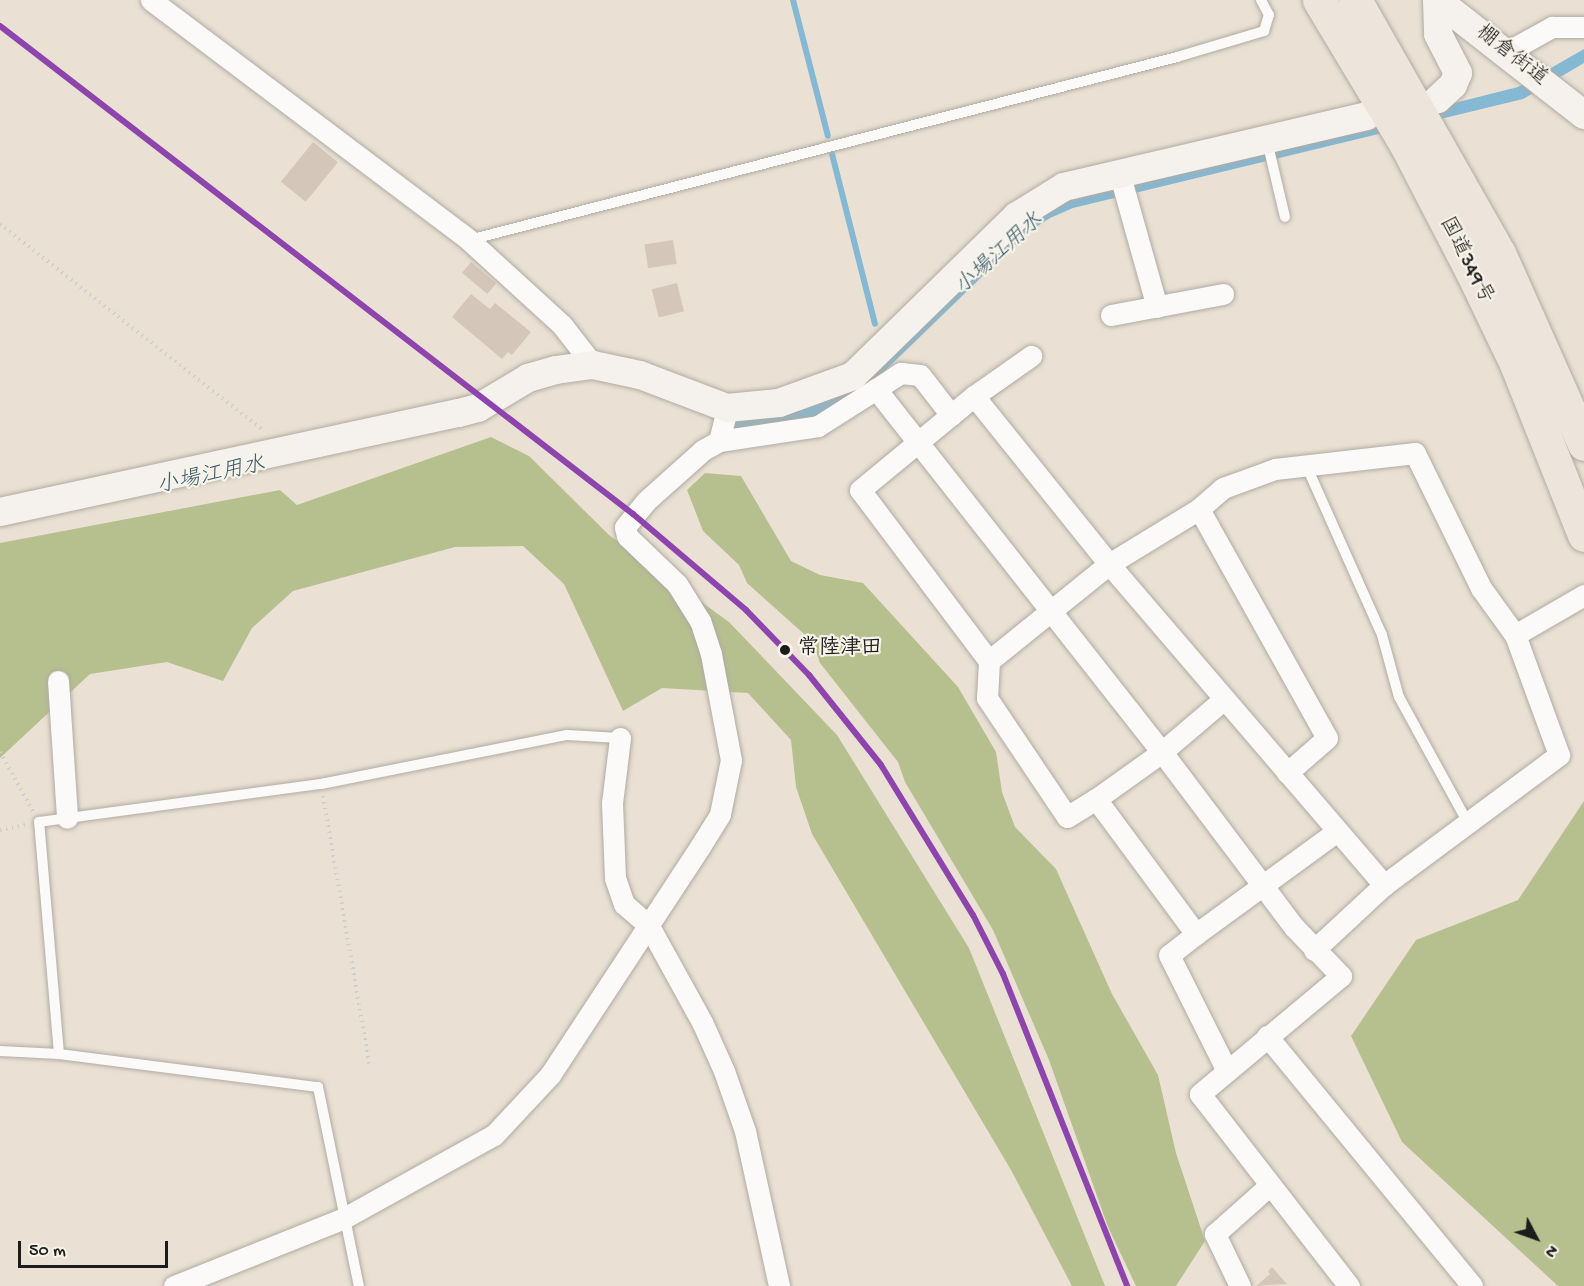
<!DOCTYPE html>
<html>
<head>
<meta charset="utf-8">
<style>
  body { margin:0 }
  #map { position:relative; width:1584px; height:1286px; overflow:hidden; background:#eae1d4; font-family:"Gochi Hand","Klee One",sans-serif }
  div>[style] { position:absolute }
  .forest>* { inset:0; background:#b6c08f }
  .water>* { inset:0; background:#84b8d3 }
  .stream>* { height:6px; margin:-3px; padding:0 3px; transform-origin:3px; border-radius:3px; background:#84b8d3 }
  .canal>* { height:21px; margin:-10.5px; padding:0 10.5px; transform-origin:10.5px; border-radius:10.5px; background:#84b8d3 }
  .building>* { inset:0; background:#d5c6ba; transform-origin:0 0 }
  .path>* { height:4px; margin-top:-2px; transform-origin:0; background:repeating-linear-gradient(90deg,#d0cecc 0 1.5px,transparent 0 6px) }
  .roads { filter:drop-shadow(0 0 2px #b0aba2) drop-shadow(0 0 2px #b0aba2) }
  .lane>* { height:10px; margin:-5px; padding:0 5px; transform-origin:5px; border-radius:5px; background:#fcfaf9 }
  .street>* { height:21px; margin:-10.5px; padding:0 10.5px; transform-origin:10.5px; border-radius:10.5px; background:#fcfaf9 }
  .secondary>* { height:28px; margin:-14px; padding:0 14px; transform-origin:14px; border-radius:14px; background:#f5f2ee }
  .highway>* { height:33px; margin:-16.5px; padding:0 16.5px; transform-origin:16.5px; border-radius:16.5px; background:#ede4dc }
  .rail-1>* { height:6px; margin:-3px; padding:0 3px; transform-origin:3px; border-radius:3px; background:#8e44ad }
  .dots>* { width:16px; height:16px; translate:-50% -50%; box-sizing:border-box; border:3px solid #f7f3e8; border-radius:50% }
  span { translate:-50% -50%; white-space:nowrap; text-align:center; line-height:1.15; -webkit-text-stroke:4.5px #f7f3e8; paint-order:stroke }
  .street-label { font-size:21px; color:#1c1c1c }
  .stop-label { font-size:21px; color:#1c1c1c; font-weight:700 }
  .left { translate:0 -50%; text-align:left }
  .water-label { font-size:22px; color:#375b6e; font-style:italic }
  .north { position:absolute; left:1506px; top:1208px; width:60px; height:60px; -webkit-text-stroke:4px #f7f3e8; paint-order:stroke; rotate:131deg; font-size:16px; font-weight:700; line-height:24px; text-align:center; color:#1c1c1c }
  .north::after { content:''; display:block; margin:auto; width:21px; height:27px; background:#1c1c1c; clip-path:polygon(50% 0,100% 100%,50% 72%,0 100%) }
  .scale { position:absolute; left:18px; top:1241px; width:150px; height:27px; box-sizing:border-box; border:3px solid #1c1c1c; border-top:0; padding-left:8px; font-size:18px; line-height:21px; white-space:nowrap; color:#1c1c1c; -webkit-text-stroke:4px #f7f3e8; paint-order:stroke }
</style>
</head>
<body>
<div id="map">
  <div class="forest">
    <i style="clip-path:polygon(491px 437px,529px 456px,609px 535px,729px 622px,837px 735px,969px 948px,1105px 1286px,1072px 1286px,1011px 1170px,812px 834px,796px 787px,791px 740px,748px 693px,662px 688px,623px 711px,564px 584px,523px 546px,455px 547px,293px 591px,252px 628px,223px 681px,167px 662px,90px 674px,0 758px,0 543px,280px 490px,297px 505px)"></i>
    <i style="clip-path:polygon(705px 473px,741px 476px,791px 561px,820px 575px,863px 583px,958px 687px,996px 752px,1002px 792px,1015px 827px,1056px 869px,1112px 994px,1158px 1075px,1176px 1153px,1205px 1241px,1176px 1286px,1136px 1286px,1108px 1227px,1049px 1060px,993px 930px,905px 782px,898px 762px,820px 663px,813px 642px,747px 583px,739px 565px,703px 531px,687px 490px)"></i>
    <i style="clip-path:polygon(1584px 801px,1584px 1286px,1558px 1286px,1402px 1142px,1351px 1036px,1416px 940px,1518px 900px)"></i>
  </div>
  <div class="water">
    <i style="clip-path:polygon(1584px 49px,1584px 63px,1523px 99px,1073px 208px,1050px 218px,1028px 232px,863px 392px,856px 384px,1046px 206px,1518px 87px)"></i>
  </div>
  <div class="stream">
    <i style="left:793px;top:0;width:140px;rotate:75.6deg"></i>
    <i style="left:832px;top:154px;width:175px;rotate:75.8deg"></i>
  </div>
  <div class="canal">
    <i style="left:733px;top:422px;width:28px;rotate:10deg"></i>
    <i style="left:761px;top:427px;width:37px;rotate:-9deg"></i>
    <i style="left:798px;top:421px;width:50px;rotate:-26.1deg"></i>
  </div>
  <div class="building">
    <i style="left:313px;top:142px;width:32px;height:51px;rotate:39deg"></i>
    <i style="left:673px;top:240px;width:24px;height:29px;rotate:81deg"></i>
    <i style="left:471px;top:262px;width:33px;height:14px;rotate:40deg"></i>
    <i style="left:677px;top:283px;width:29px;height:26px;rotate:76deg"></i>
    <i style="clip-path:polygon(471px 294px,490px 309px,495px 303px,531px 332px,512px 355px,508px 352px,502px 359px,452px 317px)"></i>
    <i style="clip-path:polygon(1272px 1267px,1287px 1284px,1256px 1286px,1270px 1274px,1268px 1271px)"></i>
  </div>
  <div class="path">
    <i style="left:0;top:224px;width:335px;rotate:38.1deg"></i>
    <i style="left:0;top:752px;width:68px;rotate:60.8deg"></i>
    <i style="left:323px;top:796px;width:275px;rotate:80.2deg"></i>
    <i style="left:0;top:830px;width:26px;rotate:-11deg"></i>
  </div>
  <div class="roads">
    <div class="lane">
      <i style="left:1267px;top:141px;width:78px;rotate:76.7deg"></i>
      <i style="left:469px;top:240px;width:731px;rotate:-14.49deg"></i>
      <i style="left:1177px;top:57px;width:91px;rotate:-16.6deg"></i>
      <i style="left:1264px;top:31px;width:17px;rotate:-73deg"></i>
      <i style="left:1269px;top:15px;width:17px;rotate:-118deg"></i>
      <i style="left:1306px;top:465px;width:186px;rotate:65.9deg"></i>
      <i style="left:1382px;top:635px;width:64px;rotate:74.7deg"></i>
      <i style="left:1399px;top:697px;width:144px;rotate:61.3deg"></i>
      <i style="left:0;top:1051px;width:59px;rotate:2.9deg"></i>
      <i style="left:59px;top:1054px;width:261px;rotate:7.3deg"></i>
      <i style="left:318px;top:1087px;width:203px;rotate:78.4deg"></i>
      <i style="left:59px;top:1054px;width:233px;rotate:-94.9deg"></i>
      <i style="left:39px;top:822px;width:285px;rotate:-7.7deg"></i>
      <i style="left:321px;top:784px;width:251px;rotate:-11.3deg"></i>
      <i style="left:567px;top:735px;width:53px;rotate:3.2deg"></i>
    </div>
    <div class="street">
      <i style="left:151px;top:0;width:398px;rotate:37deg"></i>
      <i style="left:469px;top:240px;width:126px;rotate:42.4deg"></i>
      <i style="left:562px;top:325px;width:51px;rotate:52.2deg"></i>
      <i style="left:1505px;top:53px;width:54px;rotate:-29deg"></i>
      <i style="left:1552px;top:27px;width:32px"></i>
      <i style="left:1119px;top:172px;width:140px;rotate:74.3deg"></i>
      <i style="left:1111px;top:315px;width:114px;rotate:-10.6deg"></i>
      <i style="left:876px;top:389px;width:30px;rotate:-33deg"></i>
      <i style="left:901px;top:373px;width:19px;rotate:6deg"></i>
      <i style="left:920px;top:375px;width:51px;rotate:52.2deg"></i>
      <i style="left:974px;top:396px;width:70px;rotate:-35.1deg"></i>
      <i style="left:719px;top:441px;width:100px;rotate:-8.6deg"></i>
      <i style="left:818px;top:426px;width:69px;rotate:-32.5deg"></i>
      <i style="left:876px;top:389px;width:462px;rotate:51.8deg"></i>
      <i style="left:1162px;top:752px;width:219px;rotate:53deg"></i>
      <i style="left:1294px;top:927px;width:68px;rotate:46.2deg"></i>
      <i style="left:1341px;top:976px;width:184px;rotate:140.1deg"></i>
      <i style="left:1200px;top:1094px;width:243px;rotate:52.2deg"></i>
      <i style="left:1199px;top:509px;width:262px;rotate:60.8deg"></i>
      <i style="left:1327px;top:738px;width:53px;rotate:138.8deg"></i>
      <i style="left:1515px;top:635px;width:80px;rotate:-30.1deg"></i>
      <i style="left:989px;top:661px;width:37px;rotate:93deg"></i>
      <i style="left:987px;top:698px;width:143px;rotate:56.1deg"></i>
      <i style="left:1067px;top:817px;width:34px;rotate:-32deg"></i>
      <i style="left:58px;top:681px;width:137px;rotate:86.2deg"></i>
      <i style="left:1223px;top:700px;width:80px;rotate:139.6deg"></i>
      <i style="left:1162px;top:752px;width:81px;rotate:144.5deg"></i>
      <i style="left:1096px;top:799px;width:168px;rotate:53.5deg"></i>
      <i style="left:1196px;top:934px;width:34px;rotate:142deg"></i>
      <i style="left:1169px;top:955px;width:127px;rotate:63.4deg"></i>
      <i style="left:620px;top:738px;width:65px;rotate:97deg"></i>
      <i style="left:612px;top:803px;width:75px;rotate:87.7deg"></i>
      <i style="left:615px;top:878px;width:28px;rotate:71deg"></i>
      <i style="left:624px;top:904px;width:33px;rotate:41deg"></i>
      <i style="left:649px;top:926px;width:110px;rotate:61.1deg"></i>
      <i style="left:702px;top:1022px;width:54px;rotate:65.8deg"></i>
      <i style="left:724px;top:1071px;width:64px;rotate:70.7deg"></i>
      <i style="left:745px;top:1131px;width:159px;rotate:77.6deg"></i>
      <i style="left:1196px;top:934px;width:175px;rotate:-36.1deg"></i>
      <i style="left:1314px;top:950px;width:96px;rotate:-42.9deg"></i>
      <i style="left:1384px;top:885px;width:218px;rotate:-36.6deg"></i>
      <i style="left:1559px;top:755px;width:128px;rotate:-110.1deg"></i>
      <i style="left:1515px;top:635px;width:58px;rotate:-125.9deg"></i>
      <i style="left:1481px;top:588px;width:150px;rotate:-116.1deg"></i>
      <i style="left:1415px;top:453px;width:141px;rotate:173.5deg"></i>
      <i style="left:1275px;top:469px;width:55px;rotate:159.9deg"></i>
      <i style="left:1223px;top:488px;width:32px;rotate:139deg"></i>
      <i style="left:1199px;top:509px;width:105px;rotate:148.6deg"></i>
      <i style="left:1109px;top:564px;width:154px;rotate:141.1deg"></i>
      <i style="left:989px;top:661px;width:214px;rotate:-127deg"></i>
      <i style="left:860px;top:490px;width:148px;rotate:-39.5deg"></i>
      <i style="left:974px;top:396px;width:216px;rotate:51.2deg"></i>
      <i style="left:1109px;top:564px;width:423px;rotate:49.4deg"></i>
      <i style="left:1267px;top:1036px;width:323px;rotate:50.6deg"></i>
      <i style="left:174px;top:1286px;width:183px;rotate:-21.8deg"></i>
      <i style="left:344px;top:1218px;width:171px;rotate:-29deg"></i>
      <i style="left:494px;top:1135px;width:82px;rotate:-47deg"></i>
      <i style="left:550px;top:1075px;width:275px;rotate:-56.7deg"></i>
      <i style="left:701px;top:845px;width:36px;rotate:-58deg"></i>
      <i style="left:720px;top:814px;width:55px;rotate:-78.5deg"></i>
      <i style="left:731px;top:760px;width:108px;rotate:-100.7deg"></i>
      <i style="left:711px;top:654px;width:35px;rotate:-108deg"></i>
      <i style="left:700px;top:621px;width:44px;rotate:-121.9deg"></i>
      <i style="left:677px;top:584px;width:69px;rotate:-136.2deg"></i>
      <i style="left:627px;top:536px;width:9px;rotate:-103deg"></i>
      <i style="left:625px;top:527px;width:33px;rotate:-51deg"></i>
      <i style="left:646px;top:501px;width:76px;rotate:-41.8deg"></i>
      <i style="left:703px;top:450px;width:18px;rotate:-29deg"></i>
      <i style="left:719px;top:441px;width:34px;rotate:-76deg"></i>
      <i style="left:1240px;top:1286px;width:58px;rotate:-115.7deg"></i>
      <i style="left:1215px;top:1234px;width:74px;rotate:-41.7deg"></i>
    </div>
    <div class="secondary">
      <i style="left:1437px;top:0;width:187px;rotate:38deg"></i>
      <i style="left:1437px;top:0;width:34px;rotate:88deg"></i>
      <i style="left:1438px;top:34px;width:44px;rotate:62.9deg"></i>
      <i style="left:1458px;top:73px;width:13px;rotate:113deg"></i>
      <i style="left:1453px;top:85px;width:21px;rotate:137deg"></i>
      <i style="left:0;top:512px;width:470px;rotate:-12.2deg"></i>
      <i style="left:459px;top:413px;width:20px;rotate:-15deg"></i>
      <i style="left:478px;top:408px;width:58px;rotate:-31deg"></i>
      <i style="left:528px;top:378px;width:29px;rotate:-16deg"></i>
      <i style="left:556px;top:370px;width:37px;rotate:-8deg"></i>
      <i style="left:593px;top:365px;width:48px;rotate:12deg"></i>
      <i style="left:640px;top:375px;width:93px;rotate:20.8deg"></i>
      <i style="left:727px;top:408px;width:52px;rotate:-5.5deg"></i>
      <i style="left:779px;top:403px;width:79px;rotate:-20deg"></i>
      <i style="left:853px;top:376px;width:229px;rotate:-44.3deg"></i>
      <i style="left:1017px;top:216px;width:55px;rotate:-31.7deg"></i>
      <i style="left:1064px;top:187px;width:311px;rotate:-13.2deg"></i>
    </div>
    <div class="highway">
      <i style="left:1319px;top:0;width:167px;rotate:59deg"></i>
      <i style="left:1405px;top:143px;width:145px;rotate:62.6deg"></i>
      <i style="left:1472px;top:272px;width:102px;rotate:64.4deg"></i>
      <i style="left:1516px;top:364px;width:184px;rotate:68.3deg"></i>
      <i style="left:1355px;top:0;width:291px;rotate:60.4deg"></i>
      <i style="left:1499px;top:253px;width:209px;rotate:66deg"></i>
    </div>
  </div>
  <div class="rail-1">
    <i style="left:0;top:26px;width:799px;rotate:37.63deg"></i>
    <i style="left:633px;top:514px;width:148px;rotate:40.3deg"></i>
    <i style="left:746px;top:610px;width:91px;rotate:45.9deg"></i>
    <i style="left:809px;top:675px;width:115px;rotate:51.3deg"></i>
    <i style="left:881px;top:765px;width:176px;rotate:58.5deg"></i>
    <i style="left:973px;top:915px;width:66px;rotate:63deg"></i>
    <i style="left:1003px;top:974px;width:336px;rotate:68.3deg"></i>
  </div>
  <div class="dots">
    <i style="left:785px;top:650px;background:#1c1c1c"></i>
  </div>
  <div class="street-label">
    <span style="left:1511px;top:57px;rotate:38deg">棚倉街道</span>
    <span style="left:1465px;top:261px;rotate:63deg">国道349号</span>
  </div>
  <div class="stop-label">
    <span class="left" style="left:798px;top:650px">常陸津田</span>
  </div>
  <div class="water-label">
    <span style="left:1000px;top:255px;rotate:-42deg">小場江用水</span>
    <span style="left:211px;top:477px;rotate:-12deg">小場江用水</span>
  </div>
  <div class="north">N</div>
  <div class="scale">50 m</div>
</div>
</body>
</html>
